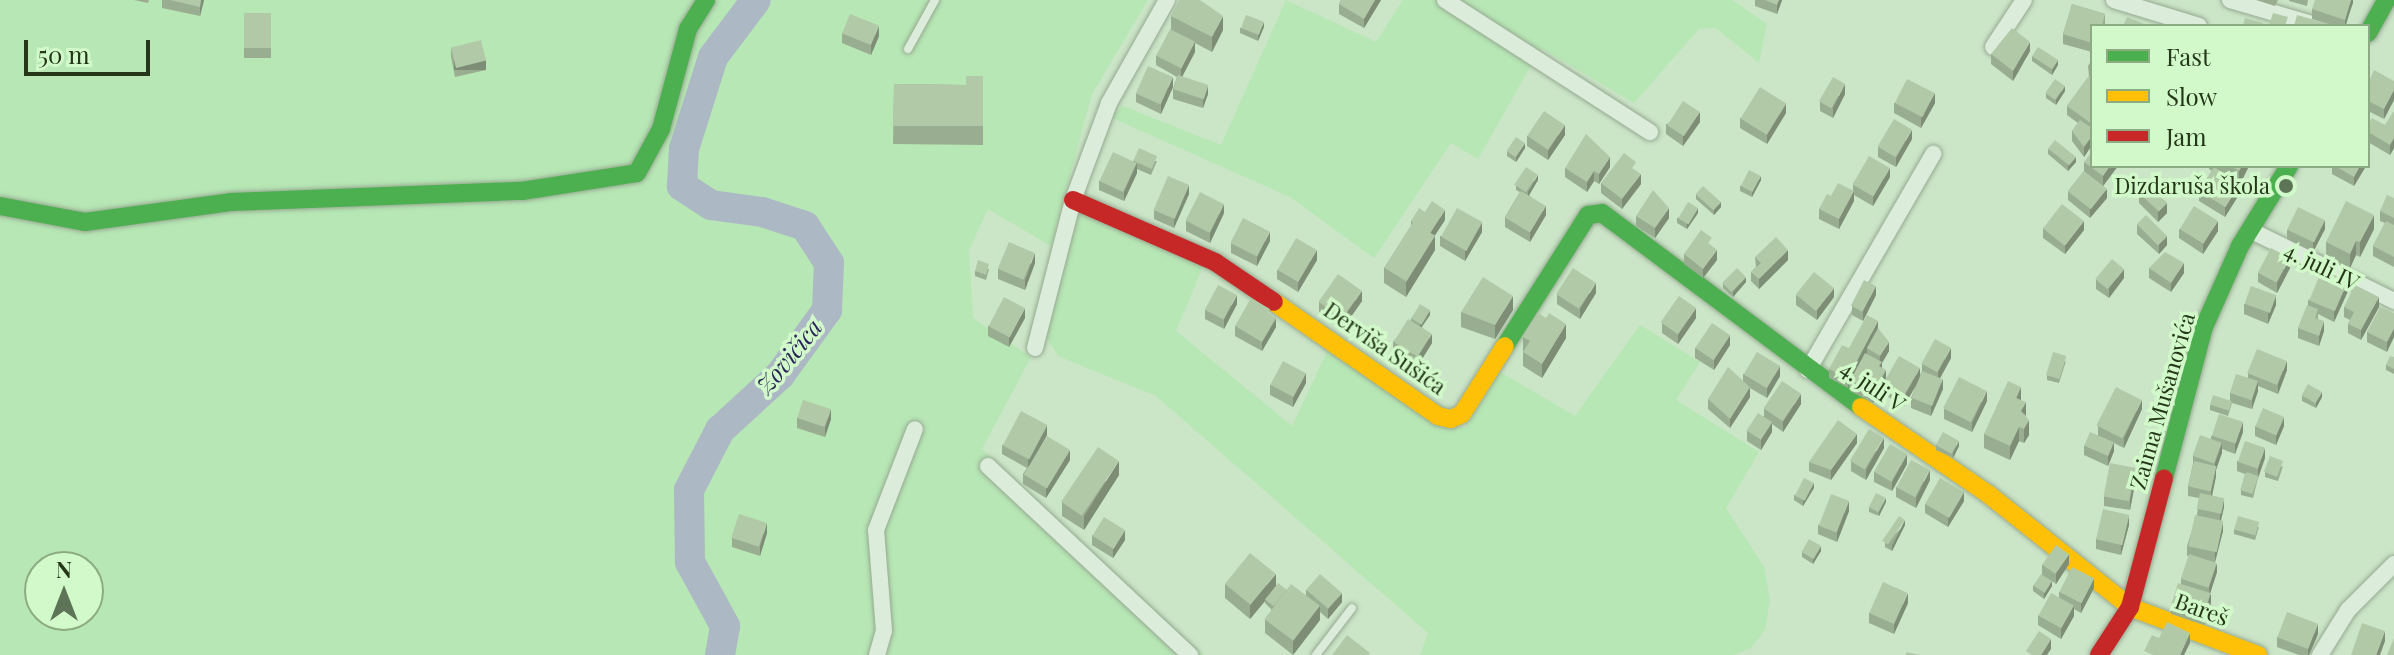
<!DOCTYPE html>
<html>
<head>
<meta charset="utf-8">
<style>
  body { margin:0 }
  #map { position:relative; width:2394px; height:655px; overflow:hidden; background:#cbe5c7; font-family:"Playfair Display",serif }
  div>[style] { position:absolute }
  .farmland>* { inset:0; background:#b7e7b5 }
  .river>* { height:30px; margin:-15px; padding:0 15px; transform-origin:15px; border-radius:15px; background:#acb8c4 }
  .roads { filter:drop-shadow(0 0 2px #96a991) drop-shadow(0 0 2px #96a991) }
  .lane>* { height:8px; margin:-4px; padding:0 4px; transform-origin:4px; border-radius:4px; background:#dcecda }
  .street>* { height:16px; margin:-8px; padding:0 8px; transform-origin:8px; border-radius:8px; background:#dcecda }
  .fast>* { height:18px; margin:-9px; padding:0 9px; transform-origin:9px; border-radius:9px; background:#4caf50 }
  .slow>* { height:18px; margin:-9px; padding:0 9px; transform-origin:9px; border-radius:9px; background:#ffc107 }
  .jam>* { height:18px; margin:-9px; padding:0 9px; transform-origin:9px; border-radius:9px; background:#c62828 }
  .wall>* { inset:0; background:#99ad90; transform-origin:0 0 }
  .shaded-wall>* { inset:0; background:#7d8d76; transform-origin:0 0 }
  .building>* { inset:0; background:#b2c9a8; transform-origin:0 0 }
  .dots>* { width:22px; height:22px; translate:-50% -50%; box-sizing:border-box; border:4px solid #d1f9ca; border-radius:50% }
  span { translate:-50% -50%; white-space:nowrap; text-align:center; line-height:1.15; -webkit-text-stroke:7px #d1f9ca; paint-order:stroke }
  .poi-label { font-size:22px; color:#243719 }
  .right { translate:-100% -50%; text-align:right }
  .street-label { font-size:22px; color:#243719 }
  .water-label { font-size:24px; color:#2b2759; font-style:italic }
  .legend { position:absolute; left:2090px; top:24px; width:280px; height:144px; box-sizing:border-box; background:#d1f9ca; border:2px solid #8cab83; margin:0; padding:10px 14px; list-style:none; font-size:24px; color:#243719 }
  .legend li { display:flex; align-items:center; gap:16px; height:40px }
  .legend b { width:40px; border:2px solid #8cab83 }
  .north { position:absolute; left:24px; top:551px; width:80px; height:80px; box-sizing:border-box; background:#d1f9ca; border:2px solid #8cab83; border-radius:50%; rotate:0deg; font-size:22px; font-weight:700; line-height:32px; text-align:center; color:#243719 }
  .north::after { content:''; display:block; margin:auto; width:28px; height:36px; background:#5e7456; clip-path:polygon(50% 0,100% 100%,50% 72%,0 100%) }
  .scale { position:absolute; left:24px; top:40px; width:126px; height:36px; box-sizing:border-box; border:4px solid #243719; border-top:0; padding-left:10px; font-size:24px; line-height:28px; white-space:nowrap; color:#243719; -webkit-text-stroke:6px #d1f9ca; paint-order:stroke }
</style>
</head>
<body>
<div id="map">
  <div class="farmland">
    <i style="clip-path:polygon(evenodd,0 0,1148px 0,1092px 94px,1051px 246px,988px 209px,969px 250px,973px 318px,1031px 357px,982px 449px,1204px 655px,0 655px,0 0,40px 567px,88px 567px,88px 615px,40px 615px,40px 567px)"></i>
    <i style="clip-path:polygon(1286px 0,1376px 42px,1403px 0,1732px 0,1767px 24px,1759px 63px,1716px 28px,1699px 29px,1634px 103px,1541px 48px,1478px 159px,1451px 143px,1374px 258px,1290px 197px,1110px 117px,1123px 106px,1221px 145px)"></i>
    <i style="clip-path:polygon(1078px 209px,1204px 264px,1176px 331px,1292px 426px,1329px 348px,1441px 428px,1466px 427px,1500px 372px,1575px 416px,1640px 325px,1700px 362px,1676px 400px,1759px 452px,1726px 508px,1764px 567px,1770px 600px,1765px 630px,1751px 648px,1734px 655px,1420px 655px,1428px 633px,1156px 396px,1058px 356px,1045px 335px)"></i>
  </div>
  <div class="river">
    <i style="left:720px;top:655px;width:29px;rotate:-80deg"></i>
    <i style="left:725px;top:626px;width:73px;rotate:-118.7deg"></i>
    <i style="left:690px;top:562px;width:72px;rotate:-90.8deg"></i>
    <i style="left:689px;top:490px;width:68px;rotate:-62.7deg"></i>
    <i style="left:720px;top:430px;width:81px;rotate:-42.5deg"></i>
    <i style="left:780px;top:375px;width:80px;rotate:-54.1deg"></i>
    <i style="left:827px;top:310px;width:47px;rotate:-87.6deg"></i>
    <i style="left:829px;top:263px;width:44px;rotate:-123deg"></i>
    <i style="left:805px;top:226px;width:45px;rotate:-162deg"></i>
    <i style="left:762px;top:212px;width:51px;rotate:-172.2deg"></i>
    <i style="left:711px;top:205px;width:35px;rotate:-147deg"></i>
    <i style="left:682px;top:186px;width:37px;rotate:-87deg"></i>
    <i style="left:684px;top:149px;width:96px;rotate:-72.5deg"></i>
    <i style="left:713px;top:57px;width:71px;rotate:-53deg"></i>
  </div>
  <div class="roads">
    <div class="lane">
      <i style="left:908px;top:49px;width:56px;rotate:-61.1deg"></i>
      <i style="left:1316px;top:655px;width:59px;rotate:-52.5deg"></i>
    </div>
    <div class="street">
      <i style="left:1445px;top:0;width:244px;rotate:32.8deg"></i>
      <i style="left:2114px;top:0;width:89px;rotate:17deg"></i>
      <i style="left:2230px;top:0;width:93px;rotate:16.3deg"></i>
      <i style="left:1993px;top:47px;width:56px;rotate:-56.6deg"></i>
      <i style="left:2250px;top:230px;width:161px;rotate:26.2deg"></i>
      <i style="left:1035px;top:348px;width:153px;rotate:-75.6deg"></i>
      <i style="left:1073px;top:200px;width:103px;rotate:-69.6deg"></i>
      <i style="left:1109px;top:103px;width:118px;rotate:-60.6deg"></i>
      <i style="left:1808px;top:370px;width:250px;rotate:-59.9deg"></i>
      <i style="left:988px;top:466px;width:277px;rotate:43.1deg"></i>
      <i style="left:877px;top:655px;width:25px;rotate:-74deg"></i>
      <i style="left:884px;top:631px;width:101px;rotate:-94.5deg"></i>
      <i style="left:876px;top:530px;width:108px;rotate:-68.9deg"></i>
      <i style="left:2320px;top:655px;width:53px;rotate:-58.1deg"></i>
      <i style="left:2348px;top:610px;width:65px;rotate:-45deg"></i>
    </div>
    <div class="fast">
      <i style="left:2368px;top:33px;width:38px;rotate:-61deg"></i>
      <i style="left:0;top:206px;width:86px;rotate:10.7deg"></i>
      <i style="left:85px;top:222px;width:147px;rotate:-7.8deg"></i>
      <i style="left:231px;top:202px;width:291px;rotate:-2.2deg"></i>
      <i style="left:522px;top:191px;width:116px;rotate:-8.9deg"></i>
      <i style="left:637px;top:173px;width:50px;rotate:-61.4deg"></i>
      <i style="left:661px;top:129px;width:104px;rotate:-74.9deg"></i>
      <i style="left:688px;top:29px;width:34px;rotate:-58deg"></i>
      <i style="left:1505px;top:346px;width:155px;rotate:-57.6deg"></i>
      <i style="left:1588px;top:215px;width:14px;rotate:-8deg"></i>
      <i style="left:1602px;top:213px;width:324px;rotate:36.8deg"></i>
      <i style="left:2164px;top:478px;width:156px;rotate:-75.2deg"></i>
      <i style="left:2204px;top:327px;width:89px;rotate:-66deg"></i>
      <i style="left:2240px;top:246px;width:94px;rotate:-58.5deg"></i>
    </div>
    <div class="slow">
      <i style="left:1274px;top:302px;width:200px;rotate:34.8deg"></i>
      <i style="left:1438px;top:416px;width:13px;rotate:13deg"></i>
      <i style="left:1451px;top:419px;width:12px;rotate:-24deg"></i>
      <i style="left:1462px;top:414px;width:80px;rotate:-57.7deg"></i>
      <i style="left:1861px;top:407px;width:154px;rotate:34.4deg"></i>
      <i style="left:1988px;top:494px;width:181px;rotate:38.5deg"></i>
      <i style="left:2130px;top:607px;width:137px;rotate:20.6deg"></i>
    </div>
    <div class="jam">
      <i style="left:1073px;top:200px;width:155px;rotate:23.6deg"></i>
      <i style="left:1215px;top:262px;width:71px;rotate:34.1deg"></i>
      <i style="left:2099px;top:655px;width:57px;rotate:-57.1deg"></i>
      <i style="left:2130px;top:607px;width:133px;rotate:-75.2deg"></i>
    </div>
  </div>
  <div class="wall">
    <i style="clip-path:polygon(134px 0,149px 0,148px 3px)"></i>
    <i style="clip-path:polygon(162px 0,204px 0,200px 16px,162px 8px)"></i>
    <i style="clip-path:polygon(1341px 0,1381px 0,1364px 28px,1339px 14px,1339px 4px)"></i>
    <i style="clip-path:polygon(1755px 0,1782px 0,1777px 14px,1755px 6px)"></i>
    <i style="clip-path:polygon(2256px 0,2278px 0,2275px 6px)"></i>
    <i style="clip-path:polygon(2289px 0,2308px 0,2307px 6px,2289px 1px)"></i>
    <i style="clip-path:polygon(2353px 0,2346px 26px,2294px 26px,2328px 24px,2312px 19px,2312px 9px)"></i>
    <i style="clip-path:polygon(2072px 4px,2105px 14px,2105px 26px,2092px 26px,2092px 52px,2063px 44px,2063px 34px)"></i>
    <i style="left:244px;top:13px;width:27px;height:45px"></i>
    <i style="clip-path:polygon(1171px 16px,1223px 30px,1212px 52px,1195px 43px,1195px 52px,1182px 76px,1208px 94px,1203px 108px,1173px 99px,1173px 89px,1177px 77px,1156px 65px,1156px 56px,1171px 29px)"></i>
    <i style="clip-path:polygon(1264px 27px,1258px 41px,1240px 33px,1240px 28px)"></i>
    <i style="clip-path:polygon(842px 33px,879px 36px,871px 55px,842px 43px)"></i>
    <i style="clip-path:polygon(451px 48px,486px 70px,455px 77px,451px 57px)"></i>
    <i style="clip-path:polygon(2030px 51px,2013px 81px,1991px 64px,1991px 54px)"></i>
    <i style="clip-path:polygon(2032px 56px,2058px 65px,2052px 75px,2032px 61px)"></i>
    <i style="clip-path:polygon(2092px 60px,2092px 145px,2084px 157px,2072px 141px,2072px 131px,2078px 123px,2067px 115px,2067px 106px,2089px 76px,2088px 66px)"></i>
    <i style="clip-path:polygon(983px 76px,983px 145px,893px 144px,894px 84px,966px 85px)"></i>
    <i style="clip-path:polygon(2394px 81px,2394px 100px,2384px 119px,2368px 111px,2368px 83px)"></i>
    <i style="clip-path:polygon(1173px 87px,1161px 114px,1136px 102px,1136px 93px)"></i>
    <i style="clip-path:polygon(2065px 91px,2056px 105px,2046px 98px,2046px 93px)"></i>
    <i style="clip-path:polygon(1845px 94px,1833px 118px,1820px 111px,1820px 102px)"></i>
    <i style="clip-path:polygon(1894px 103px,1935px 103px,1921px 128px,1894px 113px)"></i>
    <i style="clip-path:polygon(2394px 112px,2394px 148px,2390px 155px,2368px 142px,2368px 125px,2385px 125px)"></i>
    <i style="clip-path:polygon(1786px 113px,1767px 144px,1740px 128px,1740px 118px)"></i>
    <i style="clip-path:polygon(1700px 122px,1683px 146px,1666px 134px,1666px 124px)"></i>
    <i style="clip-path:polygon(1565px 135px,1548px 160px,1527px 146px,1527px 136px)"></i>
    <i style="clip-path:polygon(1912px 139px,1896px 167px,1878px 157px,1878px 147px)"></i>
    <i style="clip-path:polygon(1525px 148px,1516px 162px,1507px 156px,1507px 151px)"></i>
    <i style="clip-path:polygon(2048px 149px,2076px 162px,2068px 171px,2048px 154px)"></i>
    <i style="clip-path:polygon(1133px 161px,1157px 161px,1151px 175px,1137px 169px,1137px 173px,1124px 201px,1099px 190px,1099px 181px)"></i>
    <i style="clip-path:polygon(2084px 162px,2118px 166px,2103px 186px,2107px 198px,2090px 218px,2068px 200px,2068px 191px,2084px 171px)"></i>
    <i style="clip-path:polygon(2209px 166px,2249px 166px,2240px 184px,2240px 193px,2225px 217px,2199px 201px,2199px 191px,2212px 171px,2209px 169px)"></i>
    <i style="clip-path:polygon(2332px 166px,2366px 166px,2354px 186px,2332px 174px)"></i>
    <i style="clip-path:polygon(1610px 167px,1599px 184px,1594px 181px,1587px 192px,1565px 177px,1565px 168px)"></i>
    <i style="clip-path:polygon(1890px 177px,1873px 206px,1854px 195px,1854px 201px,1839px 229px,1819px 219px,1819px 209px,1831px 196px,1853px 191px,1853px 185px)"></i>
    <i style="clip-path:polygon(1538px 180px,1529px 195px,1546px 215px,1530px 242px,1505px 227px,1505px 217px,1520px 192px,1516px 190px,1516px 185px)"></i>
    <i style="clip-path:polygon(1761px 180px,1752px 197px,1740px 191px,1740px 186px)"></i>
    <i style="clip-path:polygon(1601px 183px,1641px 184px,1622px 209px,1601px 193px)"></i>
    <i style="clip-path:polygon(2139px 193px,2167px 213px,2158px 222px,2139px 203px)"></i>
    <i style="clip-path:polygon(1189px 194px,1174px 228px,1154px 219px,1154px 210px)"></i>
    <i style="clip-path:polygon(1696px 194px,1721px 207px,1714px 215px,1696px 199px)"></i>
    <i style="clip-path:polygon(2394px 198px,2394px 267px,2373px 256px,2373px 246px,2385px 223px,2380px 221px,2380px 211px)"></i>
    <i style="clip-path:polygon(1425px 212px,1445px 220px,1435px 235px,1435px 250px,1406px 297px,1384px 283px,1384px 268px,1411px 226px,1411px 221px)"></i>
    <i style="clip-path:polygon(1224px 213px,1210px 243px,1186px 231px,1186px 221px)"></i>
    <i style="clip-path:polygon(1698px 213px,1687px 229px,1677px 223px,1677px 218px)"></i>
    <i style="clip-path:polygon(1636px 216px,1669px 218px,1655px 238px,1636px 226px)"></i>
    <i style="clip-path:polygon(2137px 224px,2167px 245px,2159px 254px,2137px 234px)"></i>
    <i style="clip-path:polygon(2043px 228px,2084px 230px,2065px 254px,2043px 238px)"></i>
    <i style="clip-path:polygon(2179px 229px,2218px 231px,2203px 254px,2179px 238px)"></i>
    <i style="clip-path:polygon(2325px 229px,2313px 252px,2287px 239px,2287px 230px)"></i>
    <i style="clip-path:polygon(2374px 229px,2360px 257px,2356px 255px,2350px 268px,2326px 257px,2326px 242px)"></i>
    <i style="clip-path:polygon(1482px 232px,1465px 261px,1440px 246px,1440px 236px)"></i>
    <i style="clip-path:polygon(1270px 241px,1257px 266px,1231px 253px,1231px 243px)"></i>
    <i style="clip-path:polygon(1684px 254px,1717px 260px,1703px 278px,1684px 264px)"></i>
    <i style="clip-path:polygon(1755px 257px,1788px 260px,1759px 289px,1751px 281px,1751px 272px,1756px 267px)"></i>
    <i style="clip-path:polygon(1317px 260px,1298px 292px,1277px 279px,1277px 270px)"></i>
    <i style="clip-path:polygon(1035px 263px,1025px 290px,998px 279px,998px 269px)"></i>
    <i style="clip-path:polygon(2149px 268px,2184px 273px,2171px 292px,2149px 278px)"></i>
    <i style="clip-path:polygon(2290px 268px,2277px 293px,2258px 282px,2258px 273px)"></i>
    <i style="clip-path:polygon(989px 269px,986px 280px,975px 276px,975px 271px)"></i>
    <i style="clip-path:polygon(2124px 278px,2109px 298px,2096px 289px,2096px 279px)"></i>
    <i style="clip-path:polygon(1746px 282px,1733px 297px,1723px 288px,1723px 283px)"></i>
    <i style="clip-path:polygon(2348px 291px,2334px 322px,2318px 314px,2318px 319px,2324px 331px,2319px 346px,2298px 338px,2298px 328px,2308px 305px,2308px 300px)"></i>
    <i style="clip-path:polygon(1596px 293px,1580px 319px,1557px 304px,1557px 295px)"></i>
    <i style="clip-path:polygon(1796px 295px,1834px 297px,1817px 320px,1796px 305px)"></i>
    <i style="clip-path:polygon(1876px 295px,1863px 321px,1852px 315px,1852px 306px)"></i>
    <i style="clip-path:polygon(1362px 301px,1343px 328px,1319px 312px,1319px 302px)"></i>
    <i style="clip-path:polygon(1237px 304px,1224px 329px,1205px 319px,1205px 310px)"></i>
    <i style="clip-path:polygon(2244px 304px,2276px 305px,2268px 324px,2244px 314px)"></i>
    <i style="clip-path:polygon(2344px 307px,2379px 307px,2361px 340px,2348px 333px,2348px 324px,2350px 320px,2344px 317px)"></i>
    <i style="clip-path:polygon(1513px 310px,1495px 339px,1461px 327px,1461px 312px)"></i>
    <i style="clip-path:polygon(2394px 313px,2387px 352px,2367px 342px,2367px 332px)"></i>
    <i style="clip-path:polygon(1270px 314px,1276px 327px,1262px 351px,1235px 336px,1235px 326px)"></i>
    <i style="clip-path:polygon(1430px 315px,1422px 327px,1432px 343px,1417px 367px,1393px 352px,1393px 342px,1411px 320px,1411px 318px)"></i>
    <i style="clip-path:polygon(1025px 318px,1009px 347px,988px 336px,988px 326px)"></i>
    <i style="clip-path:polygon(1696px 318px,1678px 344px,1662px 333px,1662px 323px)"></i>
    <i style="clip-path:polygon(1878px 329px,1889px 351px,1882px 363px,1882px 367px,1886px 379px,1920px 375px,1922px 371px,1922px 364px,1951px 358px,1940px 378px,1943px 389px,1931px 416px,1911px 408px,1911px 398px,1916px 386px,1904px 406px,1883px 394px,1883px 386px,1873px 403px,1850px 391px,1850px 383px,1848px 388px,1829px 378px,1829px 369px,1849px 348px)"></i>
    <i style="clip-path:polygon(1523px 337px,1566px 338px,1542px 378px,1523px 366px)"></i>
    <i style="clip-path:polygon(1730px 345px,1714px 370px,1695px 358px,1695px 348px)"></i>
    <i style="clip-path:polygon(2394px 357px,2394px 374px,2386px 370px,2386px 365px)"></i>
    <i style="clip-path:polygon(2066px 361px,2059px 383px,2047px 380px,2047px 375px)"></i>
    <i style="clip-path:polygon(2287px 370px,2278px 394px,2258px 386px,2258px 391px,2252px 409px,2232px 403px,2228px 416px,2210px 410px,2210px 405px,2230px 401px,2230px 393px,2248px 378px,2248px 373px)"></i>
    <i style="clip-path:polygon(1743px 374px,1780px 376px,1767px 398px,1750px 388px,1750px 397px,1730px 428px,1708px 409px,1708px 399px,1743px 381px)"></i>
    <i style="clip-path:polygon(1306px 383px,1293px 407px,1270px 395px,1270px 385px)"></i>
    <i style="clip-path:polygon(2302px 396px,2322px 397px,2316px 408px,2302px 401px)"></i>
    <i style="clip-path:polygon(2021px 400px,2029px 435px,2024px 443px,2019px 441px,2010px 460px,1984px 448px,1984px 434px)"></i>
    <i style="clip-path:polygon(1987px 401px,1972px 432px,1944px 419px,1944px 409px)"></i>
    <i style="clip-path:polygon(1801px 404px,1783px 432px,1772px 424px,1772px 432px,1761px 450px,1747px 441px,1747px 431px,1764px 416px,1764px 409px)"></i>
    <i style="clip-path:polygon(2142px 409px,2124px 448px,2114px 443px,2114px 451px,2108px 466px,2084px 455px,2084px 446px,2098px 435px,2098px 426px)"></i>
    <i style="clip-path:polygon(797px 418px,831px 419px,825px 437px,797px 428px)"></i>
    <i style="clip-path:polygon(2255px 426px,2284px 426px,2276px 445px,2255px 436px)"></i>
    <i style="clip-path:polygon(2243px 432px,2235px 454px,2222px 449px,2216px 470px,2216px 476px,2212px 495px,2224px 507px,2221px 521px,2223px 531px,2215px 562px,2217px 572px,2210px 593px,2211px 603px,2204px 625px,2171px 614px,2171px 605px,2181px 584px,2181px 579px,2189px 556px,2187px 556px,2187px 546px,2197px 515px,2199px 498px,2188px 496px,2188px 486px,2193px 464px,2193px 456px,2211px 439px,2211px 436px)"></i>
    <i style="clip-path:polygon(1047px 435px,1040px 448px,1070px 460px,1046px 498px,1023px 484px,1023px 474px,1027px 468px,1002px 454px,1002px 445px)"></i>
    <i style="clip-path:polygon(1857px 443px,1831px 480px,1809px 471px,1809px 462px)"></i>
    <i style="clip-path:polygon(1936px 445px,1959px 446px,1953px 458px,1936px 450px)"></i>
    <i style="clip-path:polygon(1884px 448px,1866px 480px,1851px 471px,1851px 461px)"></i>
    <i style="clip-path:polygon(2265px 458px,2258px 478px,2253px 498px,2241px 495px,2241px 490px,2245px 474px,2237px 471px,2237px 461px)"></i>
    <i style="clip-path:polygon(1907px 464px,1892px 491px,1874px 482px,1874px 472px)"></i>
    <i style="clip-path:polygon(2283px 466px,2278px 481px,2265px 477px,2265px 472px)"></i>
    <i style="clip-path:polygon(1119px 475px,1084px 530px,1062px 516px,1062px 502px)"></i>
    <i style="clip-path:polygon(2136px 478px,2130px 510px,2104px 506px,2104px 496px)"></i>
    <i style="clip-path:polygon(1930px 480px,1916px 508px,1896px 497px,1896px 487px)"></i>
    <i style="clip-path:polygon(1814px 488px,1803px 506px,1794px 500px,1794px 495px)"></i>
    <i style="clip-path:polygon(1964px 501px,1948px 527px,1925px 513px,1925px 504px)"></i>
    <i style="clip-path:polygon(1886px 502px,1879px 516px,1869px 512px,1869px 507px)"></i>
    <i style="clip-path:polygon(1849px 511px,1837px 542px,1818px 534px,1818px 525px)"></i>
    <i style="clip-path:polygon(1905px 525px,1892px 551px,1885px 547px,1885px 543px)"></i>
    <i style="clip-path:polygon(2129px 525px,2121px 555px,2096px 549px,2096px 539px)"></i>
    <i style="clip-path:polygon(2259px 527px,2255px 540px,2234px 534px,2234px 529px)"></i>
    <i style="clip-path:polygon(767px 533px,760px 556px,732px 547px,732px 538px)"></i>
    <i style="clip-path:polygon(1092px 535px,1125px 540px,1113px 558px,1092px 545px)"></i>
    <i style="clip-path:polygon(1821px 551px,1813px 564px,1802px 557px,1802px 552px)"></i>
    <i style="clip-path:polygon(2069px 564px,2056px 584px,2052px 581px,2052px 586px,2044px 599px,2033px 591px,2033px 586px,2042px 575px,2042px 565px)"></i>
    <i style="clip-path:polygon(1225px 584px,1276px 585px,1287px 590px,1306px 596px,1306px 590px,1342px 602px,1328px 619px,1320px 612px,1320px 620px,1293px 655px,1265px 633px,1265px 619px,1272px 610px,1265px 603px,1265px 601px,1250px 619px,1225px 598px)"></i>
    <i style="clip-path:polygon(2094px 588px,2081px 613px,2074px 609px,2074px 616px,2061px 639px,2038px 625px,2038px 616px,2059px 598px,2059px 592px)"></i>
    <i style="clip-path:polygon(1908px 603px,1894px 634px,1869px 623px,1869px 613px)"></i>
    <i style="clip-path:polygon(2318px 634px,2309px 655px,2299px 655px,2277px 647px,2277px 637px)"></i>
  </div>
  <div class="shaded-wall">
    <i style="clip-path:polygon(201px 0,204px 0,200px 16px,200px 7px)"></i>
    <i style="clip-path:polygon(1375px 0,1381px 0,1364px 28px,1364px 19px)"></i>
    <i style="clip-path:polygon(1779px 0,1782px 0,1777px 14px,1777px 5px)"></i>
    <i style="clip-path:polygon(2351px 0,2353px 0,2353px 3px,2345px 26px,2345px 20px)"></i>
    <i style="clip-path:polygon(1223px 16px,1223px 30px,1212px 52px,1212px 37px)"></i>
    <i style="clip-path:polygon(1264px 22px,1264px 27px,1258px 41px,1258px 36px)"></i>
    <i style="clip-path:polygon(879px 26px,879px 36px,871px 55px,871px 45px)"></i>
    <i style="clip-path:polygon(1195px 42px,1195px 52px,1181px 79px,1181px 69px)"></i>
    <i style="clip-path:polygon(2030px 42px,2030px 51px,2013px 81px,2013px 71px)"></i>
    <i style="left:486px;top:60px;width:10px;height:32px;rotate:90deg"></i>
    <i style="clip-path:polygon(2058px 60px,2058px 65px,2052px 75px,2052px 70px)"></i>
    <i style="clip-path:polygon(1173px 77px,1173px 87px,1161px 114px,1161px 104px)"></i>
    <i style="clip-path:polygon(1845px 84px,1845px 94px,1833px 118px,1833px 108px)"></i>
    <i style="clip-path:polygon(1208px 85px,1208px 94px,1203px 108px,1203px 99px)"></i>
    <i style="clip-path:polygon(2065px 86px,2065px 91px,2056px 105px,2056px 100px)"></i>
    <i style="clip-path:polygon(2394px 90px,2394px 100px,2384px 119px,2384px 109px)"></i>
    <i style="clip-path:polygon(1935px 93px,1935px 103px,1921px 128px,1921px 118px)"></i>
    <i style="clip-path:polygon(1786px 103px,1786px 113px,1767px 144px,1767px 135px)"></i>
    <i style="clip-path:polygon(1700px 112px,1700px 122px,1683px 146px,1683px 136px)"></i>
    <i style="clip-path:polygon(1565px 125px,1565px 135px,1548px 160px,1548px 151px)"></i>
    <i style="clip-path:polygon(1912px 130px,1912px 139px,1896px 167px,1896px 158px)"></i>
    <i style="clip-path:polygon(2092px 136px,2092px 145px,2084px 157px,2084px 147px)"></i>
    <i style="clip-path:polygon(2394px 138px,2394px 148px,2390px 155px,2390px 145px)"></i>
    <i style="clip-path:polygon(1525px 143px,1525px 148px,1516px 162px,1516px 157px)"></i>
    <i style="clip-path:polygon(1610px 157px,1610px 167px,1599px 184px,1599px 174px)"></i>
    <i style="clip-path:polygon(2076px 157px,2076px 162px,2068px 171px,2068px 166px)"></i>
    <i style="clip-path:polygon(1137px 163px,1137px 173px,1124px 201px,1124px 192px)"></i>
    <i style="clip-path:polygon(2110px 166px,2118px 166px,2103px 186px,2103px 176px)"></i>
    <i style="clip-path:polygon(2242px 166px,2249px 166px,2240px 184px,2240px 193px,2225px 217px,2225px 207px,2239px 184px,2239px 171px)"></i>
    <i style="clip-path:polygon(2360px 166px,2366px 166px,2354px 186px,2354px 177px)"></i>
    <i style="clip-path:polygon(1890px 168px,1890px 177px,1873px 206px,1873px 197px)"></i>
    <i style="clip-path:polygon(1594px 171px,1594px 181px,1587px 192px,1587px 182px)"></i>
    <i style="clip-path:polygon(1641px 174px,1641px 184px,1622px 209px,1622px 199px)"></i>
    <i style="clip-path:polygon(1538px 175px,1538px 180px,1528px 197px,1528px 192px)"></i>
    <i style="clip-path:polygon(1761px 176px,1761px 180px,1752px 197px,1752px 192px)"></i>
    <i style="clip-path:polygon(1189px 185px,1189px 194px,1174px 228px,1174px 218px)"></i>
    <i style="clip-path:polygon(2107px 189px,2107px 198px,2090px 218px,2090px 209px)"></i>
    <i style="clip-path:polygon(1854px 191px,1854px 201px,1839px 229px,1839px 219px)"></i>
    <i style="clip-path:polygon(1721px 202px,1721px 207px,1714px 215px,1714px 210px)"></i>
    <i style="clip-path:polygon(2167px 203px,2167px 213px,2158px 222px,2158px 212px)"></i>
    <i style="clip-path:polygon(1224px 204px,1224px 213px,1210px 243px,1210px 233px)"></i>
    <i style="clip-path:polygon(1546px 206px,1546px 215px,1530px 242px,1530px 232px)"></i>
    <i style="clip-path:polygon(1669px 208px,1669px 218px,1655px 238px,1655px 228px)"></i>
    <i style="clip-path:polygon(1698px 208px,1698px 213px,1687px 229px,1687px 224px)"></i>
    <i style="clip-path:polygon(1445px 210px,1445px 220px,1430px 243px,1430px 234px)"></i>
    <i style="clip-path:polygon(2374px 215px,2374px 229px,2360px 257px,2360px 242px)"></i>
    <i style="clip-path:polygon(2325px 220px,2325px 229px,2313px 252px,2313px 242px)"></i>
    <i style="clip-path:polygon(2084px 221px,2084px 230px,2065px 254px,2065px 245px)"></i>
    <i style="clip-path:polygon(2218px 221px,2218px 231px,2203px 254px,2203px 244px)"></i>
    <i style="clip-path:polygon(1482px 222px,1482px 232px,1465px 261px,1465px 251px)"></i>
    <i style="clip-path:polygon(1270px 232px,1270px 241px,1257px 266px,1257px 257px)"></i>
    <i style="clip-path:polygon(1435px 236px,1435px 250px,1406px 297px,1406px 282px)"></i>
    <i style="clip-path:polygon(2167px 236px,2167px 245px,2159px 254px,2159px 244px)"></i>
    <i style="clip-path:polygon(2356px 241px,2356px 255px,2350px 268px,2350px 254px)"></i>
    <i style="clip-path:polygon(1317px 250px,1317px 260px,1298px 292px,1298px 282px)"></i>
    <i style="clip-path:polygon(1717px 250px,1717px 260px,1703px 278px,1703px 269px)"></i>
    <i style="clip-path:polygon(1788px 250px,1788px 260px,1759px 289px,1759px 279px)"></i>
    <i style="clip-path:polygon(1035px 253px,1035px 263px,1025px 290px,1025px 280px)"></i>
    <i style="clip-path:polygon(2290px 258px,2290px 268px,2277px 293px,2277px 283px)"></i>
    <i style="clip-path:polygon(2184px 263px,2184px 273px,2171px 292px,2171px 283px)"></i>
    <i style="clip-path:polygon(2124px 269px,2124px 278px,2109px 298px,2109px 288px)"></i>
    <i style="clip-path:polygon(1746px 277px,1746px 282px,1733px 297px,1733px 292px)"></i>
    <i style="clip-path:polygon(2348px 281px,2348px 291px,2334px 322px,2334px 312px)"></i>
    <i style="clip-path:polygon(1596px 283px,1596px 293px,1580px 319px,1580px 309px)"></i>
    <i style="clip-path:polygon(1876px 286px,1876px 295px,1863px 321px,1863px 311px)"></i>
    <i style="clip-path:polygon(1834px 288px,1834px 297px,1817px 320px,1817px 310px)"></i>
    <i style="clip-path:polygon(1362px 291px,1362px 301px,1343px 328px,1343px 318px)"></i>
    <i style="clip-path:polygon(1237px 295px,1237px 304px,1224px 329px,1224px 320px)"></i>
    <i style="clip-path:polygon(2276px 295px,2276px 305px,2268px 324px,2268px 314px)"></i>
    <i style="clip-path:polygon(1513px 296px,1513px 310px,1495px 339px,1495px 325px)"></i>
    <i style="clip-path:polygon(2379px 297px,2379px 307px,2361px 340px,2361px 330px)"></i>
    <i style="clip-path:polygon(1025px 308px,1025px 318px,1009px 347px,1009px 337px)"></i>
    <i style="clip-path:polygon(1696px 308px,1696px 318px,1678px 344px,1678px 335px)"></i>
    <i style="clip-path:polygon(1430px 310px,1430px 315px,1420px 329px,1420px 324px)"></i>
    <i style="clip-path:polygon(1276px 318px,1276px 327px,1262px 351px,1262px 342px)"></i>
    <i style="clip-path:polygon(1878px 321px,1878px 330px,1867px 348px,1867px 353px,1848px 388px,1848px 378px)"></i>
    <i style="clip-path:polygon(2324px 321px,2324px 331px,2319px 346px,2319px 336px)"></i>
    <i style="clip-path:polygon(1566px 324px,1566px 338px,1542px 378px,1542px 364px)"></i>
    <i style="clip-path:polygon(2394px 328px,2394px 337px,2387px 352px,2387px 342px)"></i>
    <i style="clip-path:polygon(1432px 334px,1432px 343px,1417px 367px,1417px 358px)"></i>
    <i style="clip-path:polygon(1730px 335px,1730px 345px,1714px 370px,1714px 360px)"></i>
    <i style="clip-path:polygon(1889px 342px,1889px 351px,1882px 363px,1882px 372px,1879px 366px,1880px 356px)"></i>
    <i style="clip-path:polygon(1951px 348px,1951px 358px,1938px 382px,1938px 372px)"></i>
    <i style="clip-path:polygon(2287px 361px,2287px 370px,2278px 394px,2278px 384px)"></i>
    <i style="clip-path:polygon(1780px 366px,1780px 376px,1767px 398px,1767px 388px)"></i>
    <i style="clip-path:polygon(1920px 368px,1920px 378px,1904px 406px,1904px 397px)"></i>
    <i style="clip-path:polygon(1886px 370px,1886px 379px,1873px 403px,1873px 393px)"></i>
    <i style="clip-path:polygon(1306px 373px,1306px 383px,1293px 407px,1293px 398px)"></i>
    <i style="clip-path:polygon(1943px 379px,1943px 389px,1931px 416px,1931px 407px)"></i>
    <i style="clip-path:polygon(2258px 381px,2258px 391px,2252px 409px,2252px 399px)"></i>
    <i style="clip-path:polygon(1750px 387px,1750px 397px,1730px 428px,1730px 419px)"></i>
    <i style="clip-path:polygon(2021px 387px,2021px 401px,2016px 398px)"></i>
    <i style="clip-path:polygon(1987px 391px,1987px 401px,1972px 432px,1972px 423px)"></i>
    <i style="clip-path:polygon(2322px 392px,2322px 397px,2316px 408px,2316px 403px)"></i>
    <i style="clip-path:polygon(1801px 394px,1801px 404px,1783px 432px,1783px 422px)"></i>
    <i style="clip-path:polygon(2142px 400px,2142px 409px,2124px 448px,2124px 438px)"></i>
    <i style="clip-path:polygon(2026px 402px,2026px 416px,2021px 411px)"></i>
    <i style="clip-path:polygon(831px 409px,831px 419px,825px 437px,825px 427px)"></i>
    <i style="clip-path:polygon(2284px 417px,2284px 426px,2276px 445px,2276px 435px)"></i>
    <i style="clip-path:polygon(2029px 420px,2029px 435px,2024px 443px,2024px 429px)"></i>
    <i style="clip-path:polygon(1772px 422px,1772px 432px,1761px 450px,1761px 440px)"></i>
    <i style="clip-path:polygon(2243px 422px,2243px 432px,2235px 454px,2235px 444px)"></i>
    <i style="clip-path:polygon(1047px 425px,1047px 435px,1028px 469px,1028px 459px)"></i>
    <i style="clip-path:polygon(2019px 427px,2019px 441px,2010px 460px,2010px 446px)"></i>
    <i style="clip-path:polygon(1857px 434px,1857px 443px,1831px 480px,1831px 470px)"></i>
    <i style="clip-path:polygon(1884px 438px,1884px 448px,1866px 480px,1866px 470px)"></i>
    <i style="clip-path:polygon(1959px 441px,1959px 446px,1953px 458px,1953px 453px)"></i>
    <i style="clip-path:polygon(2114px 442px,2114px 451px,2108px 466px,2108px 456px)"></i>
    <i style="clip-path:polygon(2222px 443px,2222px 453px,2216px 470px,2216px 476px,2211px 501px,2211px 491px,2215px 472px,2215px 463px)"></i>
    <i style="clip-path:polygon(2265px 448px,2265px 458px,2258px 478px,2258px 468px)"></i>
    <i style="clip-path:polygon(1070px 450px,1070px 460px,1046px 498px,1046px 489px)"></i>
    <i style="clip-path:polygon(1907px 454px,1907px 464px,1892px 491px,1892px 482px)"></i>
    <i style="clip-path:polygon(1119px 461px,1119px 475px,1084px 530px,1084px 516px)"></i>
    <i style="clip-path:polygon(2136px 468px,2136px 478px,2130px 510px,2130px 501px)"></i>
    <i style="clip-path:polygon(1930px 470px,1930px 480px,1916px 508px,1916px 498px)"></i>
    <i style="clip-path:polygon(1814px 483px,1814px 488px,1803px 506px,1803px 501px)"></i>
    <i style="clip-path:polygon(1964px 492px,1964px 501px,1948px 527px,1948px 517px)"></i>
    <i style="clip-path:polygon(1886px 498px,1886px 502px,1879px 516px,1879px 511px)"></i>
    <i style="clip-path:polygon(2224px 498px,2224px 507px,2220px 524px,2220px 514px)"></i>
    <i style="clip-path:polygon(1849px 501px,1849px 511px,1837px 542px,1837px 532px)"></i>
    <i style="clip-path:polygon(2129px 515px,2129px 525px,2121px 555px,2121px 545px)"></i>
    <i style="clip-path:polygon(1905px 520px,1905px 525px,1892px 551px,1892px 546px)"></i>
    <i style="clip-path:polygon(2223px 521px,2223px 531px,2215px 562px,2215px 553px)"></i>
    <i style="clip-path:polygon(767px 523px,767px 533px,760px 556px,760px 546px)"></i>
    <i style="clip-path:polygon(1125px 530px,1125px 540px,1113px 558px,1113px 549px)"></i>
    <i style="clip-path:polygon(1821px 546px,1821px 551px,1813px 564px,1813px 559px)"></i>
    <i style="clip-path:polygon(2069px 554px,2069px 564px,2056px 584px,2056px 574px)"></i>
    <i style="clip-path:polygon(2217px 563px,2217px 572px,2209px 597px,2209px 587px)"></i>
    <i style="clip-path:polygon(1276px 574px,1276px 588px,1265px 599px,1265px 601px,1250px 619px,1250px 605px)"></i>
    <i style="clip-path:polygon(2094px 578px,2094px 588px,2081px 613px,2081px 603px)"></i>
    <i style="clip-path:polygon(2052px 581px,2052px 586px,2044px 599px,2044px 594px)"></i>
    <i style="clip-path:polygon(1342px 593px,1342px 602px,1328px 619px,1328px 609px)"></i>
    <i style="clip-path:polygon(1908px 593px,1908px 603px,1894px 634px,1894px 625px)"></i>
    <i style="clip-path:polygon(2211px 593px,2211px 603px,2204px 625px,2204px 615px)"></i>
    <i style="clip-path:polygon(1320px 606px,1320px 620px,1293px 655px,1293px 640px)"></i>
    <i style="clip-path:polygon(2074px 606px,2074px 616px,2061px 639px,2061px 629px)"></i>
    <i style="clip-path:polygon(2318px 624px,2318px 634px,2309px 655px,2308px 655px,2308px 649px)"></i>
    <i style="clip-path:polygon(2385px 631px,2385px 641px,2380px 655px,2376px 655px)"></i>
    <i style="clip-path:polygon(2190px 633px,2190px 643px,2184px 655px,2180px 655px)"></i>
    <i style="clip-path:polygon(2051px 639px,2051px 649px,2047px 655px,2041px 655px)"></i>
  </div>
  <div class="building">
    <i style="clip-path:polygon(170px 0,201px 0,200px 7px)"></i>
    <i style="clip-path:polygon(1179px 0,1200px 0,1223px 16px,1212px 37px,1171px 16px)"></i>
    <i style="clip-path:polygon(1341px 0,1375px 0,1364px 19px,1339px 4px)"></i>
    <i style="clip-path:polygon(1765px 0,1779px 0,1777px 5px)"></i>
    <i style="clip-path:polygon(2315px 0,2351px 0,2345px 20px,2312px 9px)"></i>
    <i style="clip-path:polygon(2072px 4px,2105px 14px,2102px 26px,2092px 26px,2092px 43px,2063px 34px)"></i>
    <i style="left:244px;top:13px;width:27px;height:35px"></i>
    <i style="clip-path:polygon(2273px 13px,2288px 17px,2285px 26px,2269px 25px)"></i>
    <i style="left:850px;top:14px;width:31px;height:21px;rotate:22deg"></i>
    <i style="left:1246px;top:15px;width:19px;height:14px;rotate:21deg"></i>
    <i style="clip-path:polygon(2297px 15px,2336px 26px,2294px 26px)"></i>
    <i style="clip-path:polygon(2127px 17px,2149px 26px,2123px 26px)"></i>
    <i style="clip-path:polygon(2245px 18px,2263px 23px,2263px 26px,2243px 26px)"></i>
    <i style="clip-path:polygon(2012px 28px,2030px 42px,2013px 71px,1991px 54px)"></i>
    <i style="left:1170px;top:29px;width:28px;height:30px;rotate:27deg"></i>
    <i style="left:481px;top:40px;width:21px;height:31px;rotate:76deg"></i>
    <i style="left:2038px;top:47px;width:24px;height:11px;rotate:33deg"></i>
    <i style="left:1148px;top:66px;width:27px;height:30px;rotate:24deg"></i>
    <i style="clip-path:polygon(2374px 70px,2394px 81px,2394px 90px,2384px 109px,2368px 101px,2368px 83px)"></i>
    <i style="left:1178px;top:75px;width:32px;height:15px;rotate:18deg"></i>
    <i style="clip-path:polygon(966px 76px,983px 76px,983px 126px,893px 126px,894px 84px,966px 85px)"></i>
    <i style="clip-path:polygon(2089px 76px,2092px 78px,2092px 124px,2067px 106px)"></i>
    <i style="left:1833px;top:77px;width:14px;height:28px;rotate:30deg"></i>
    <i style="left:1907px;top:79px;width:31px;height:27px;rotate:27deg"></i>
    <i style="left:2055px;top:79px;width:12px;height:17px;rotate:35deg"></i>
    <i style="left:1760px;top:87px;width:31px;height:37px;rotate:32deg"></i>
    <i style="left:1683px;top:101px;width:20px;height:29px;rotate:33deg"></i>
    <i style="left:1544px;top:111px;width:25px;height:30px;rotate:34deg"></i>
    <i style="clip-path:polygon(2393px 112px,2394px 112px,2394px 138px,2390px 145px,2368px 132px,2368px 125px,2372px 118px,2385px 125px)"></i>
    <i style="left:1894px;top:119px;width:21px;height:32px;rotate:31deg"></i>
    <i style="clip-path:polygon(2080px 120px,2092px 128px,2092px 136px,2084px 147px,2072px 131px)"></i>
    <i style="clip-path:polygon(1586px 134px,1610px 157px,1599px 174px,1594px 171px,1587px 182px,1565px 168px)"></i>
    <i style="left:1516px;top:137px;width:11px;height:17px;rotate:34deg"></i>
    <i style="left:2055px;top:140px;width:27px;height:11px;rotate:39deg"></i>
    <i style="left:1139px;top:148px;width:20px;height:14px;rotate:24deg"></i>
    <i style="clip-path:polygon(2092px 151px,2092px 166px,2110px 166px,2103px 176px,2084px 162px)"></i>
    <i style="left:1113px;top:152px;width:26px;height:32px;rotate:25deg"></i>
    <i style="clip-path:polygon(1624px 153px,1636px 162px,1632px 168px,1641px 174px,1622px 199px,1601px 183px)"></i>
    <i style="left:1869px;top:156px;width:24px;height:33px;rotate:30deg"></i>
    <i style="clip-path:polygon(2230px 166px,2242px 166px,2239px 171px)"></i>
    <i style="clip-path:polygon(2335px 166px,2360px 166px,2354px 177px)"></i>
    <i style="left:1526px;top:167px;width:14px;height:21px;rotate:34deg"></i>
    <i style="left:2214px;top:167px;width:31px;height:28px;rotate:32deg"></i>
    <i style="left:1749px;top:170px;width:13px;height:18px;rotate:27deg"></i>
    <i style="left:2084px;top:171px;width:29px;height:26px;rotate:38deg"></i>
    <i style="left:1168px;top:176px;width:23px;height:37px;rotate:23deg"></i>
    <i style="clip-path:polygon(1838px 183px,1854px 191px,1839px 219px,1819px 209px,1827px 194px,1831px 196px)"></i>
    <i style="left:2148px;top:185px;width:26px;height:12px;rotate:43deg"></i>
    <i style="left:1703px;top:186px;width:24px;height:11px;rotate:42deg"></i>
    <i style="clip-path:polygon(1653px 190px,1669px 208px,1655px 228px,1636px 216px)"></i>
    <i style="left:1521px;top:191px;width:29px;height:31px;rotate:31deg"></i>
    <i style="left:1200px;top:192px;width:27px;height:32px;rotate:27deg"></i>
    <i style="clip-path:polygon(2387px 195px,2394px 198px,2394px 218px,2380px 211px)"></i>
    <i style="clip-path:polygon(1432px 201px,1445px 210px,1430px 233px,1411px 221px,1419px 208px,1425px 212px)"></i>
    <i style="clip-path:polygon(2346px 201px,2374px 215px,2360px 242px,2356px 241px,2350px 254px,2326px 242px)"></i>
    <i style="left:1688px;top:202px;width:12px;height:19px;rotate:31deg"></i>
    <i style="left:2062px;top:204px;width:28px;height:31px;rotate:38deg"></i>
    <i style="left:2194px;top:206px;width:28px;height:27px;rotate:32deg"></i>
    <i style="left:2298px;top:207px;width:30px;height:25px;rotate:26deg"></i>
    <i style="left:1457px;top:208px;width:29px;height:33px;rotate:29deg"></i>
    <i style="left:2146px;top:215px;width:30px;height:13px;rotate:45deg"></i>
    <i style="left:1243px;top:218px;width:30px;height:28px;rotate:27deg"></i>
    <i style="clip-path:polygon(2386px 221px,2394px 225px,2394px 257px,2373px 246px)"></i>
    <i style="left:1413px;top:222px;width:26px;height:54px;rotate:32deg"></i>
    <i style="clip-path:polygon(1701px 230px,1712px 238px,1708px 243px,1717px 250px,1703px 269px,1684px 254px)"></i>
    <i style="clip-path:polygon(1776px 237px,1788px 250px,1759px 279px,1751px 272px,1761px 263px,1755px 257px)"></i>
    <i style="left:1296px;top:238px;width:24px;height:37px;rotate:30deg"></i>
    <i style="left:1009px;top:242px;width:28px;height:29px;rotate:23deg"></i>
    <i style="left:2271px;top:248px;width:21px;height:28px;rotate:28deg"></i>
    <i style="clip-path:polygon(2165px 252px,2184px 263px,2171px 283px,2149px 268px)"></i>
    <i style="left:2112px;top:259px;width:16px;height:26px;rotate:40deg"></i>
    <i style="clip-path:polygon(978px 260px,989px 264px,986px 275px,975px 271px)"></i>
    <i style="left:1573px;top:268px;width:27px;height:31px;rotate:33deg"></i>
    <i style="left:1737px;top:268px;width:13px;height:21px;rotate:45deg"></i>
    <i style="left:2322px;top:270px;width:28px;height:33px;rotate:23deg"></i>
    <i style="left:1814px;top:272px;width:26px;height:29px;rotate:39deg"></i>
    <i style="left:1338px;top:274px;width:29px;height:34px;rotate:35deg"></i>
    <i style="clip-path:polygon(1483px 277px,1513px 296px,1495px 325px,1461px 312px)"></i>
    <i style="left:1864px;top:280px;width:13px;height:29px;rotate:27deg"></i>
    <i style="left:1218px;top:285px;width:21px;height:28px;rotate:28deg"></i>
    <i style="clip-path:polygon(2355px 285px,2379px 297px,2361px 330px,2348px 324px,2354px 312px,2344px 307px)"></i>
    <i style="left:2251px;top:286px;width:27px;height:19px;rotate:20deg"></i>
    <i style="left:1679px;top:296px;width:21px;height:32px;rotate:35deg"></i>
    <i style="left:1004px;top:297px;width:24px;height:33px;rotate:28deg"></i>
    <i style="clip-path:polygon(1251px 298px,1270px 309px,1268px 313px,1276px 318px,1262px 342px,1235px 326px)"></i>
    <i style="left:1420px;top:304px;width:12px;height:17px;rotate:31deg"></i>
    <i style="clip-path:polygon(2307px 305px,2318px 309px,2315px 318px,2324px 321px,2319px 336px,2298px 328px)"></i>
    <i style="clip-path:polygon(2380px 307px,2394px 313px,2394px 328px,2387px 342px,2367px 332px)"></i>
    <i style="clip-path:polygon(1538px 313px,1546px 318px,1549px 313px,1566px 324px,1542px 364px,1523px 352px,1530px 341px,1523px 337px)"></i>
    <i style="clip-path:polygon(1867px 315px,1878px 321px,1848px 378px,1829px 369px,1842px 345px,1849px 348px)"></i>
    <i style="left:1408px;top:319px;width:28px;height:27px;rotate:32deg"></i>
    <i style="left:1712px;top:323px;width:22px;height:30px;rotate:34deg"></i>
    <i style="clip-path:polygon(1878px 328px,1889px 342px,1880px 356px,1867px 348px)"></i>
    <i style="left:1935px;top:339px;width:18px;height:28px;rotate:29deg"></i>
    <i style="left:2257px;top:349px;width:32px;height:26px;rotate:22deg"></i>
    <i style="left:1757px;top:352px;width:27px;height:26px;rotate:31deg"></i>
    <i style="left:2053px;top:352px;width:14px;height:24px;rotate:17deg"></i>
    <i style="clip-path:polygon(1865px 353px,1882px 362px,1879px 366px,1886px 370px,1873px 393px,1850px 381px)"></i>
    <i style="left:1899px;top:356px;width:24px;height:33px;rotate:30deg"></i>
    <i style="clip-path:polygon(2390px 356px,2394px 357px,2394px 369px,2386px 365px)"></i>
    <i style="left:1283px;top:361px;width:26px;height:27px;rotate:28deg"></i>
    <i style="clip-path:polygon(1728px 367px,1750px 387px,1730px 419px,1708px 399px)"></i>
    <i style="left:1922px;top:371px;width:22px;height:29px;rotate:21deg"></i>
    <i style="left:2236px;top:374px;width:23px;height:20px;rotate:18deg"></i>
    <i style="left:1959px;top:377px;width:31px;height:35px;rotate:27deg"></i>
    <i style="left:1782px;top:381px;width:23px;height:33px;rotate:34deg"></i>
    <i style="clip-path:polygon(2008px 381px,2021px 387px,2016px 398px,2026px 402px,2021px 411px,2029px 420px,2024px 429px,2019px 427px,2010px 446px,1984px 434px)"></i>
    <i style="left:2308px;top:384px;width:16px;height:13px;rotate:30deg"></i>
    <i style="left:2116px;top:387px;width:29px;height:43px;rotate:27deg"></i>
    <i style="left:2213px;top:395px;width:20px;height:10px;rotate:18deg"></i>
    <i style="left:803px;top:400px;width:29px;height:19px;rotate:18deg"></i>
    <i style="left:2263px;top:408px;width:23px;height:20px;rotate:23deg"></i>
    <i style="left:1021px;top:411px;width:30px;height:39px;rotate:28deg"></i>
    <i style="left:1758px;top:413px;width:17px;height:21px;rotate:33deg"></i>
    <i style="left:2219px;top:414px;width:25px;height:23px;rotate:18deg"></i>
    <i style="clip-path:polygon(1838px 420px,1857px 434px,1831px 470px,1809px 462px)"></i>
    <i style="left:1869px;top:429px;width:17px;height:37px;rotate:31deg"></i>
    <i style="left:1943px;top:432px;width:18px;height:15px;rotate:29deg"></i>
    <i style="left:2090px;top:432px;width:26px;height:15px;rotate:23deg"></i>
    <i style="left:2200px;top:435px;width:23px;height:22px;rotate:20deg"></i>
    <i style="left:1047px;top:436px;width:27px;height:45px;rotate:31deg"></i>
    <i style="left:2245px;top:441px;width:21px;height:22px;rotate:19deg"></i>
    <i style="left:1890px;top:444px;width:20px;height:32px;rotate:30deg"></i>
    <i style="left:1098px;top:447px;width:25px;height:66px;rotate:34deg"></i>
    <i style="left:2270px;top:456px;width:14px;height:17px;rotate:21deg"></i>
    <i style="left:1911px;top:460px;width:21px;height:31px;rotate:28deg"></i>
    <i style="left:2194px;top:461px;width:23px;height:26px;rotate:13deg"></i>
    <i style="left:2110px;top:463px;width:26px;height:34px;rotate:11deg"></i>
    <i style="left:2246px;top:472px;width:13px;height:19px;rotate:18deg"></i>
    <i style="left:1804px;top:478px;width:11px;height:20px;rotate:27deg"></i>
    <i style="left:1940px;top:478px;width:28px;height:30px;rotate:30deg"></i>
    <i style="left:1876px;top:493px;width:11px;height:16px;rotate:27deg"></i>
    <i style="left:2200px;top:493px;width:25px;height:16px;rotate:12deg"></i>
    <i style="left:1831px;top:494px;width:19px;height:34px;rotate:21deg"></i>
    <i style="left:2103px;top:509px;width:27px;height:31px;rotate:13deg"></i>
    <i style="left:739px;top:514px;width:29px;height:25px;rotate:18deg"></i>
    <i style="left:2195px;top:515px;width:29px;height:32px;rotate:12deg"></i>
    <i style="left:1899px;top:516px;width:7px;height:30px;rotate:34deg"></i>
    <i style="left:2238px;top:516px;width:22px;height:14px;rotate:16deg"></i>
    <i style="left:1104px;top:517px;width:25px;height:22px;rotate:32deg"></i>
    <i style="left:1809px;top:539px;width:14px;height:15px;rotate:30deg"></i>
    <i style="left:2056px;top:545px;width:16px;height:24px;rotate:35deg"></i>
    <i style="left:1250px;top:553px;width:33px;height:40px;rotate:39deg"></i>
    <i style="left:2189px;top:554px;width:29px;height:26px;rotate:18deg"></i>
    <i style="left:2072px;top:567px;width:25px;height:28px;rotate:27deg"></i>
    <i style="left:1320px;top:574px;width:29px;height:21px;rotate:41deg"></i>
    <i style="left:2041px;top:574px;width:13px;height:14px;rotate:32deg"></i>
    <i style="left:1883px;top:582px;width:27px;height:34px;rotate:24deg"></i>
    <i style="left:1278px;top:583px;width:11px;height:21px;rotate:38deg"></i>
    <i style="left:2178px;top:583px;width:34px;height:23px;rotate:17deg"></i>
    <i style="left:1291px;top:584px;width:36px;height:44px;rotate:37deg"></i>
    <i style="left:2051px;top:593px;width:26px;height:26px;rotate:29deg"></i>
    <i style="left:2287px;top:612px;width:33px;height:27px;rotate:21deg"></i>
    <i style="clip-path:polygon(2167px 622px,2190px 633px,2180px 655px,2153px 655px,2144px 651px,2152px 635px,2159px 638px)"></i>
    <i style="clip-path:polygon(2362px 623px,2385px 631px,2376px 655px,2351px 655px)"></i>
    <i style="clip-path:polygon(2039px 631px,2051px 639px,2041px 655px,2032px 655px,2026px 651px)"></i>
    <i style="clip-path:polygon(1347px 635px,1370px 653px,1368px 655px,1332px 655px)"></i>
    <i style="clip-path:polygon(2394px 638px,2394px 655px,2387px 655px)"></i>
    <i style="clip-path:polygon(1906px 652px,1920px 655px,1906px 655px)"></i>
  </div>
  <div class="dots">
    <i style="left:2286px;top:186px;background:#5e7456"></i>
  </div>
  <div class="poi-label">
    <span class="right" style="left:2270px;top:186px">Dizdaruša škola</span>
  </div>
  <div class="street-label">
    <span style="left:2322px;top:266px;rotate:26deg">4. juli IV</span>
    <span style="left:1385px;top:348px;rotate:35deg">Derviša Sušića</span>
    <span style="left:1873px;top:386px;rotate:34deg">4. juli V</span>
    <span style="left:2162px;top:401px;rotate:-74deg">Zaima Mušanovića</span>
    <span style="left:2202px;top:609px;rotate:20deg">Bareš</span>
  </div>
  <div class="water-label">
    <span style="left:789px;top:356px;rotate:-51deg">Zovičica</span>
  </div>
  <ul class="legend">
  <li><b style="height:10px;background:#4caf50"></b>Fast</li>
  <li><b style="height:10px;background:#ffc107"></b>Slow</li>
  <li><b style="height:10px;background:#c62828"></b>Jam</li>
  </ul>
  <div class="north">N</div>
  <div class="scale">50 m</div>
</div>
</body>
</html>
